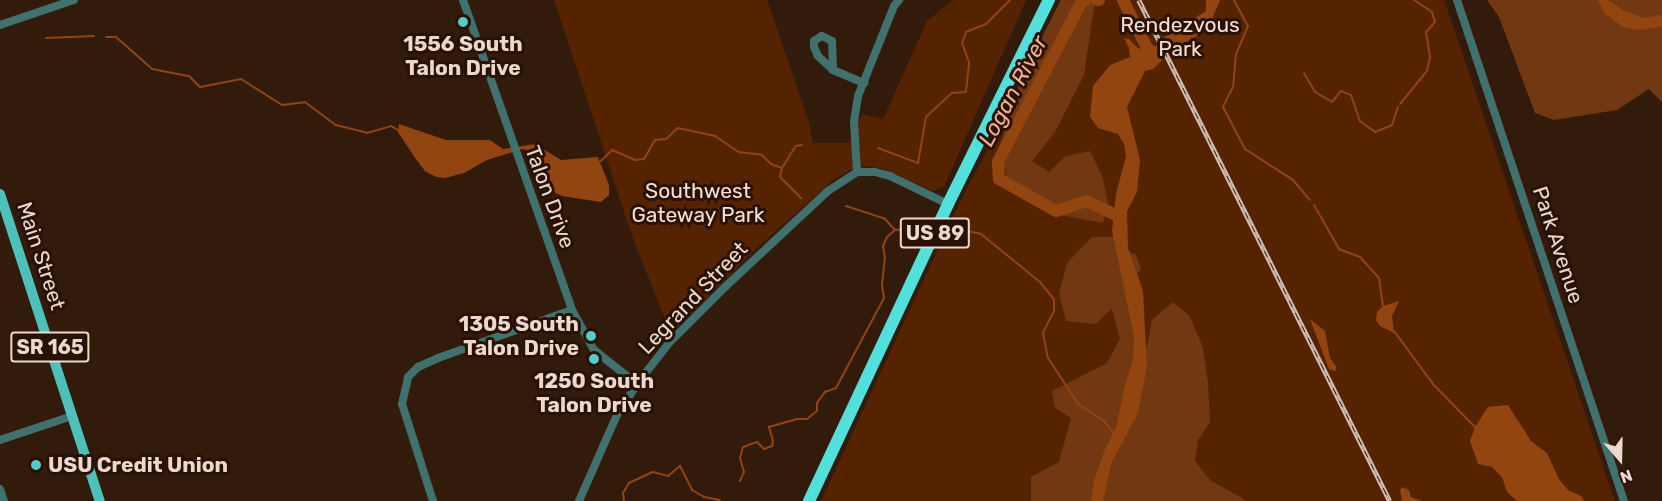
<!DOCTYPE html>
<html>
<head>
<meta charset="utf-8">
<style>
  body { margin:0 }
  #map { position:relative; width:1662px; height:501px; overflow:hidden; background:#331b0c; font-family:Rubik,sans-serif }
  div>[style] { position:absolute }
  .green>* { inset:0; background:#562300 }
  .forest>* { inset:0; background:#723811 }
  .water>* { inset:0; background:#92450e }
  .stream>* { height:2px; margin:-1px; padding:0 1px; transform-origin:1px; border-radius:1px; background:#92450e }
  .river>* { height:12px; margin:-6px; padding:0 6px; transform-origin:6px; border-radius:6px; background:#92450e }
  .minor>* { height:8px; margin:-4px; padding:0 4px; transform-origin:4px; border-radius:4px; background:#3f716f }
  .major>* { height:10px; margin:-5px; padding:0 5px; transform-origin:5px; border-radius:5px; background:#4ec0bc }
  .highway>* { height:12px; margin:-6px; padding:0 6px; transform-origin:6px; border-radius:6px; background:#51e0db }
  .rail>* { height:4.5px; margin-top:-2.25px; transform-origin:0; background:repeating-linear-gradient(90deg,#291104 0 7px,#d1beb5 0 14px); box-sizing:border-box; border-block:2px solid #d1beb5 }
  .dots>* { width:16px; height:16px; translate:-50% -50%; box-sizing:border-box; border:3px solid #291104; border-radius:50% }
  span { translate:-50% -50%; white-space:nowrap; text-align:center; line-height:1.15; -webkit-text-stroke:6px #291104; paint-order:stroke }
  .shield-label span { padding:2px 4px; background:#291104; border:2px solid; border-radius:4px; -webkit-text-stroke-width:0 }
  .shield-label { font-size:20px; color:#ebd9d0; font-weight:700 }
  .park-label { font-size:21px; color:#f6dfd3 }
  .poi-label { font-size:21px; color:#ebd9d0; font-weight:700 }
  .right { translate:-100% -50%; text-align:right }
  .left { translate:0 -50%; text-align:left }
  .street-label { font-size:21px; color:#ebd9d0 }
  .water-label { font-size:22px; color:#f3b18e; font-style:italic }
  .north { position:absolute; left:1590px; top:429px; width:60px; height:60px; -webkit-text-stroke:4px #291104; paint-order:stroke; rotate:160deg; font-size:16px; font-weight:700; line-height:24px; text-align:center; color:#ebd9d0 }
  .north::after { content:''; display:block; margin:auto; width:21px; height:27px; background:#ebd9d0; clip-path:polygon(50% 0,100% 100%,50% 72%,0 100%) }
</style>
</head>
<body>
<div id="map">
  <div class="green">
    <i style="clip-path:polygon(554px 0,767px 0,808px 119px,813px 143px,849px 143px,862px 114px,883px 119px,927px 21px,953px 0,1026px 0,944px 187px,933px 191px,884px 169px,865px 166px,850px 170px,832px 181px,757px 248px,671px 334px,632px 236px)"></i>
    <i style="clip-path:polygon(1066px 0,1444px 0,1615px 501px,821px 501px,959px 204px)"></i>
  </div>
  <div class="forest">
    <i style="clip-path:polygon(1061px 0,1095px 1px,1084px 75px,1055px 132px,1032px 161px,1049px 172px,1066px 156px,1090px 151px,1103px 178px,1108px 205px,1103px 223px,1049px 213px,1010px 189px,999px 148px,1022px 76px)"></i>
    <i style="clip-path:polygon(1487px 0,1662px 0,1662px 102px,1649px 89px,1617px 110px,1554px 120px,1535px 113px,1499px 17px)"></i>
    <i style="clip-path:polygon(1092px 237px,1114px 237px,1120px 246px,1136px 255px,1141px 270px,1127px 283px,1134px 327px,1147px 347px,1152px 320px,1173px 302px,1190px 316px,1203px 348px,1208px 383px,1210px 422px,1198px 440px,1195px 461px,1210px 480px,1247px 501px,1031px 501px,1031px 477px,1059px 462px,1071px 418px,1055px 408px,1052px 391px,1107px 363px,1120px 339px,1112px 309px,1095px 324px,1066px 321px,1059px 293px,1067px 263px)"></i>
  </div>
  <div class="water">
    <i style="clip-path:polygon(1206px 0,1220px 0,1208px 29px,1161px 57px,1162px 60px,1153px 69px,1145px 71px,1127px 107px,1140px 160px,1137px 192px,1127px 211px,1128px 248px,1143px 291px,1147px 367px,1138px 413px,1111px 464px,1103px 501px,1091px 501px,1094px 480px,1105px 449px,1116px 428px,1124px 389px,1133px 359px,1134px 336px,1112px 231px,1116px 194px,1126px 156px,1124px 144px,1118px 134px,1098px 128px,1090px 117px,1093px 86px,1110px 65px,1130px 57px,1129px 48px,1124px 38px,1129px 39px,1139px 49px,1148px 44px,1156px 46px,1163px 38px,1206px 11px)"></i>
    <i style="clip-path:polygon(1598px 0,1608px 0,1624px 11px,1644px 18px,1662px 15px,1662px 26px,1639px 30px,1623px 27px,1604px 13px)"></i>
    <i style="clip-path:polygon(399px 124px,446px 140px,490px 140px,503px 149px,535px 144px,561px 160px,598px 157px,609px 185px,609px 195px,601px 202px,562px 196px,554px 192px,540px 166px,527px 150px,522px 149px,487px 160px,464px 173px,445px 178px,436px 177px,425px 171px,415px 158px,398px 132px)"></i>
    <i style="clip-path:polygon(1399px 301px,1392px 316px,1394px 333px,1380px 326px,1376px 320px,1377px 312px,1383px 306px)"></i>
    <i style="clip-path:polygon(1310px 319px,1325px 331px,1330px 358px,1337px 368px,1335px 371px,1329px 369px)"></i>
    <i style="clip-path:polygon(1508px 405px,1531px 441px,1547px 453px,1559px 479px,1568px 490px,1581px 496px,1584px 501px,1517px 501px,1507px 492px,1502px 477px,1492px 467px,1478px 464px,1470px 441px,1475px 427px,1488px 407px)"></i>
    <i style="clip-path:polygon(1402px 487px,1409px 490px,1411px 497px,1421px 501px,1402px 501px,1400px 490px)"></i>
  </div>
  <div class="stream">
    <i style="left:1234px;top:0;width:30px;rotate:62deg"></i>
    <i style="left:1248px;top:26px;width:30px;rotate:113deg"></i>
    <i style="left:1236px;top:54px;width:33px;rotate:95deg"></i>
    <i style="left:1233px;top:87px;width:22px;rotate:117deg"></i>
    <i style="left:1223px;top:107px;width:47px;rotate:62.4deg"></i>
    <i style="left:1245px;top:149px;width:57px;rotate:32.9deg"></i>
    <i style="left:1293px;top:180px;width:26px;rotate:50deg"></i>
    <i style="left:106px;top:37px;width:10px"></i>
    <i style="left:116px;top:37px;width:48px;rotate:41.6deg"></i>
    <i style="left:152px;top:69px;width:38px;rotate:11deg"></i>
    <i style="left:189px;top:76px;width:16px;rotate:45deg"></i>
    <i style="left:200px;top:87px;width:42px;rotate:-11deg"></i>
    <i style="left:241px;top:79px;width:49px;rotate:32.4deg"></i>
    <i style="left:282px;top:105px;width:23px;rotate:-7deg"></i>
    <i style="left:305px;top:102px;width:39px;rotate:37deg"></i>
    <i style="left:336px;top:125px;width:32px;rotate:14deg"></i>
    <i style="left:367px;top:133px;width:25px;rotate:-16deg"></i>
    <i style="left:391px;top:126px;width:10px;rotate:29deg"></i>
    <i style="left:46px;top:38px;width:48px;rotate:-2.4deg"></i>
    <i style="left:1304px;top:73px;width:22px;rotate:60deg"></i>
    <i style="left:1315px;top:92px;width:20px;rotate:30deg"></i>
    <i style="left:1332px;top:102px;width:14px;rotate:-51deg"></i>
    <i style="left:1341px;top:91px;width:11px;rotate:22deg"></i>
    <i style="left:1351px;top:95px;width:28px;rotate:71deg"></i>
    <i style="left:1360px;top:121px;width:19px;rotate:36deg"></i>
    <i style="left:1375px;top:132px;width:18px;rotate:-22deg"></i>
    <i style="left:1392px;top:125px;width:19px;rotate:-72deg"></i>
    <i style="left:1400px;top:104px;width:43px;rotate:-50.7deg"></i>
    <i style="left:1427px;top:71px;width:14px;rotate:-78deg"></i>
    <i style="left:1430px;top:57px;width:25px;rotate:-99deg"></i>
    <i style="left:1426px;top:32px;width:13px;rotate:-48deg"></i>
    <i style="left:1435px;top:22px;width:10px;rotate:-107deg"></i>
    <i style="left:1432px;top:12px;width:22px;rotate:-146deg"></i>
    <i style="left:878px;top:148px;width:43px;rotate:20.6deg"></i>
    <i style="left:918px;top:163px;width:47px;rotate:-80.1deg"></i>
    <i style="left:926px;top:117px;width:35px;rotate:-43deg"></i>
    <i style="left:952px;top:93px;width:14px;rotate:-4deg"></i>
    <i style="left:966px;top:92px;width:30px;rotate:-84deg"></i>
    <i style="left:969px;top:62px;width:20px;rotate:-110deg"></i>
    <i style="left:962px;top:43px;width:12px;rotate:-70deg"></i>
    <i style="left:966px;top:32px;width:22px;rotate:-22deg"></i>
    <i style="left:986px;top:24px;width:34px;rotate:-45deg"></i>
    <i style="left:601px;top:161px;width:16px;rotate:-45deg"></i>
    <i style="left:612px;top:150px;width:25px;rotate:23deg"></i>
    <i style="left:635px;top:160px;width:9px;rotate:-6deg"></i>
    <i style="left:644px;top:159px;width:22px;rotate:-60deg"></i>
    <i style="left:655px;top:140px;width:11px;rotate:-5deg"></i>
    <i style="left:666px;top:139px;width:16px;rotate:-43deg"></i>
    <i style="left:678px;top:128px;width:38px;rotate:12deg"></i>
    <i style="left:715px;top:136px;width:29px;rotate:34deg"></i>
    <i style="left:739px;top:152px;width:23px;rotate:7deg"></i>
    <i style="left:762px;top:155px;width:13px;rotate:45deg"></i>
    <i style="left:771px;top:164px;width:12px;rotate:20deg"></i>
    <i style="left:782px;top:168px;width:9px;rotate:103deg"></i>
    <i style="left:780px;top:177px;width:30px;rotate:45deg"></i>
    <i style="left:782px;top:168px;width:26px;rotate:-58deg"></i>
    <i style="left:796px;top:146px;width:6px;rotate:-9deg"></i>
    <i style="left:1314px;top:205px;width:51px;rotate:60.4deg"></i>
    <i style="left:1339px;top:249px;width:22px;rotate:21deg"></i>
    <i style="left:1360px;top:257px;width:28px;rotate:48deg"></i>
    <i style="left:1379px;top:278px;width:28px;rotate:82deg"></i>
    <i style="left:846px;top:206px;width:40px;rotate:18deg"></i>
    <i style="left:884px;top:218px;width:16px;rotate:47deg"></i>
    <i style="left:961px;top:230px;width:20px;rotate:11deg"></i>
    <i style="left:981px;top:234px;width:76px;rotate:39.1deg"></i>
    <i style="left:1040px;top:282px;width:22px;rotate:51deg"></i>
    <i style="left:1054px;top:299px;width:12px;rotate:90deg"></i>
    <i style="left:1054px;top:311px;width:25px;rotate:117deg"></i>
    <i style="left:1043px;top:333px;width:25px;rotate:79deg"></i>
    <i style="left:1048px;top:358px;width:55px;rotate:56.9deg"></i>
    <i style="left:1078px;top:404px;width:30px;rotate:33deg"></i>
    <i style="left:1103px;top:420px;width:19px;rotate:51deg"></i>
    <i style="left:1394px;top:331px;width:66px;rotate:53.7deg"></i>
    <i style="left:1433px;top:384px;width:60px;rotate:45.7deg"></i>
    <i style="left:740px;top:481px;width:10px;rotate:-66deg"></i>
    <i style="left:744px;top:472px;width:15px;rotate:-106deg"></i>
    <i style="left:740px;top:458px;width:11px;rotate:-75deg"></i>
    <i style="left:743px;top:447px;width:15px;rotate:-20deg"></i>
    <i style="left:757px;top:442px;width:10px;rotate:45deg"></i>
    <i style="left:764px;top:449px;width:9px;rotate:-21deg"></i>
    <i style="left:772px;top:446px;width:5px;rotate:-79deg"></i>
    <i style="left:773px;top:441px;width:15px;rotate:-106deg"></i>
    <i style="left:769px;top:427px;width:29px;rotate:-16deg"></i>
    <i style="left:797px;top:419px;width:10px"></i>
    <i style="left:807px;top:419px;width:13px;rotate:-39deg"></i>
    <i style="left:817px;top:411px;width:8px;rotate:-90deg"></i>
    <i style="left:817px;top:403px;width:14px;rotate:-54deg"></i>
    <i style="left:825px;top:392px;width:12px;rotate:-20deg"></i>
    <i style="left:836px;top:388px;width:102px;rotate:-61.9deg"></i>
    <i style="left:884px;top:298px;width:13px;rotate:-99deg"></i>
    <i style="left:882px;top:285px;width:27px;rotate:-84deg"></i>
    <i style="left:885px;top:258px;width:12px;rotate:-99deg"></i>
    <i style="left:883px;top:246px;width:10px;rotate:-66deg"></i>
    <i style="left:887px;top:237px;width:11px;rotate:-41deg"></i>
    <i style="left:895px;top:230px;width:23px;rotate:-5deg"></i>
    <i style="left:624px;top:501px;width:8px;rotate:-97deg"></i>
    <i style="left:623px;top:493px;width:12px;rotate:-59deg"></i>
    <i style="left:629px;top:483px;width:26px;rotate:-25deg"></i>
    <i style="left:653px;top:472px;width:16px;rotate:15deg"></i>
    <i style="left:668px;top:476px;width:16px;rotate:-40deg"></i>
    <i style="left:680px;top:466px;width:27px;rotate:63deg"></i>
    <i style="left:692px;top:490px;width:14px;rotate:30deg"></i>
    <i style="left:704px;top:497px;width:16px;rotate:11deg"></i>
  </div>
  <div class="river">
    <i style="left:1086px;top:0;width:4px;rotate:166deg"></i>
    <i style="left:1082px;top:1px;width:182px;rotate:117.6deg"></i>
    <i style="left:998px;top:162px;width:17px;rotate:87deg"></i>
    <i style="left:999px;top:179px;width:65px;rotate:29.3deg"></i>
    <i style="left:1056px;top:211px;width:32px;rotate:-18deg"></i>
    <i style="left:1086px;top:201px;width:38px;rotate:25deg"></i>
    <i style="left:1097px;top:0;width:2px"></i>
    <i style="left:1123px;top:0;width:54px;rotate:63.4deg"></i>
    <i style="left:1147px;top:48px;width:9px;rotate:41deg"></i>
  </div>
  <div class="minor">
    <i style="left:463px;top:0;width:329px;rotate:70.6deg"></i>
    <i style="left:572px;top:310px;width:46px;rotate:61.2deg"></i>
    <i style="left:594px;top:350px;width:55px;rotate:38.3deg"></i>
    <i style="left:1457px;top:0;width:528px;rotate:71.57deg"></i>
    <i style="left:0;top:25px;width:78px;rotate:-18.7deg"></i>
    <i style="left:833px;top:70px;width:21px;rotate:-137deg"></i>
    <i style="left:818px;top:56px;width:10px;rotate:-114deg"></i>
    <i style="left:814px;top:47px;width:6px;rotate:-90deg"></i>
    <i style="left:814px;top:41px;width:9px;rotate:-32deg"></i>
    <i style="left:822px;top:36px;width:11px;rotate:27deg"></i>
    <i style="left:832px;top:41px;width:29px;rotate:88deg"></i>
    <i style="left:833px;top:70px;width:34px;rotate:23deg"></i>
    <i style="left:857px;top:172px;width:50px;rotate:-93.4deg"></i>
    <i style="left:854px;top:122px;width:26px;rotate:-81deg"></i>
    <i style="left:858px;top:96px;width:97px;rotate:-68.2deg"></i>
    <i style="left:894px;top:6px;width:8px;rotate:-50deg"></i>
    <i style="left:0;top:440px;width:76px;rotate:-18.4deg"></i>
    <i style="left:0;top:489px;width:13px;rotate:72deg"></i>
    <i style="left:433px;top:501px;width:102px;rotate:-107.7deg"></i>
    <i style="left:402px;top:404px;width:28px;rotate:-77deg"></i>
    <i style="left:408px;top:377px;width:14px;rotate:-45deg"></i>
    <i style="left:418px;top:367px;width:22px;rotate:-24deg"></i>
    <i style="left:438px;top:358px;width:142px;rotate:-19.7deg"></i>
    <i style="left:579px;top:501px;width:94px;rotate:-66.2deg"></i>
    <i style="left:617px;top:415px;width:37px;rotate:-57deg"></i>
    <i style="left:637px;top:384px;width:52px;rotate:-52deg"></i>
    <i style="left:669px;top:343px;width:79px;rotate:-45deg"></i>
    <i style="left:725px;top:287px;width:141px;rotate:-43deg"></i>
    <i style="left:828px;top:191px;width:35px;rotate:-33deg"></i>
    <i style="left:857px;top:172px;width:18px"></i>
    <i style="left:875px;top:172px;width:16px;rotate:15deg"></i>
    <i style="left:890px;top:176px;width:64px;rotate:25.8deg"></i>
  </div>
  <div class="major">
    <i style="left:0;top:194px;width:323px;rotate:72deg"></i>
  </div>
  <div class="highway">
    <i style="left:809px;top:501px;width:328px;rotate:-64.9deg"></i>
    <i style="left:948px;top:204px;width:228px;rotate:-63.7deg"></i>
  </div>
  <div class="rail">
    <i style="left:1139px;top:0;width:560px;rotate:63.39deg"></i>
  </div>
  <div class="dots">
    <i style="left:463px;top:22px;background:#53cdc9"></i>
    <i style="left:591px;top:336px;background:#53cdc9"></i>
    <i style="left:594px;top:359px;background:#53cdc9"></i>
    <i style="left:36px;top:465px;background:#53cdc9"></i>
  </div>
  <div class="shield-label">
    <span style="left:935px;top:233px">US 89</span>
    <span style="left:50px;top:347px">SR 165</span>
  </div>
  <div class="park-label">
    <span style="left:1180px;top:37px">Rendezvous<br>Park</span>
    <span style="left:698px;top:203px">Southwest<br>Gateway Park</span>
  </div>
  <div class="poi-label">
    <span style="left:463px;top:56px">1556 South<br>Talon Drive</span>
    <span class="right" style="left:579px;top:336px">1305 South<br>Talon Drive</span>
    <span style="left:594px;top:393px">1250 South<br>Talon Drive</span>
    <span class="left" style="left:48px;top:465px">USU Credit Union</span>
  </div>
  <div class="street-label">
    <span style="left:550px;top:197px;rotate:70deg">Talon Drive</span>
    <span style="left:1558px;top:245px;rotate:72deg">Park Avenue</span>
    <span style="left:41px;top:256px;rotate:72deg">Main Street</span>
    <span style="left:693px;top:298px;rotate:-46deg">Legrand Street</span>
  </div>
  <div class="water-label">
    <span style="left:1013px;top:91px;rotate:-62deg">Logan River</span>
  </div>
  <div class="north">N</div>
</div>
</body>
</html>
